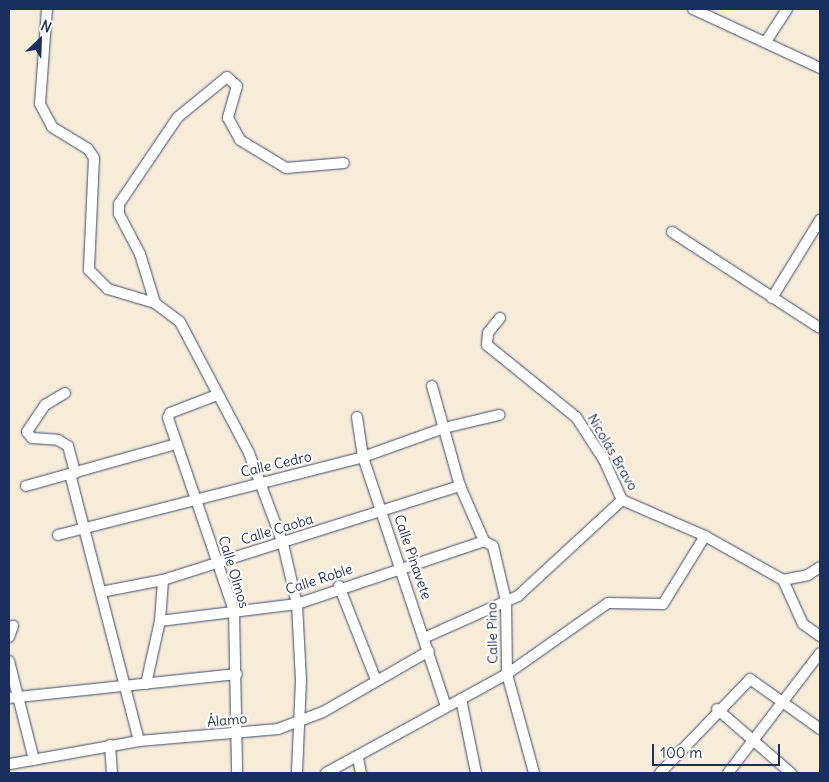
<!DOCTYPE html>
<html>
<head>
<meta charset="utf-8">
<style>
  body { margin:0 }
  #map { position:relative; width:829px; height:782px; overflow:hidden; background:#f7ecd8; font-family:Delius,sans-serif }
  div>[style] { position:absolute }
  .roads { filter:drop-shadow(0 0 1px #3c4b70) drop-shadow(0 0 1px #3c4b70) }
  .minor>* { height:10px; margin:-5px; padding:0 5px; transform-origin:5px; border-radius:5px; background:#fff }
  span { translate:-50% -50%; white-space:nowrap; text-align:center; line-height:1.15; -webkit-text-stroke:4.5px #fdfcf7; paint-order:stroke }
  .street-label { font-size:14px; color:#1b2f5e }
  .frame { position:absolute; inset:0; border:10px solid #1b2f5e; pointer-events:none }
  .north { position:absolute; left:15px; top:15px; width:50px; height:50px; -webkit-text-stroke:4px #fdfcf7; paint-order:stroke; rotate:24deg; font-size:14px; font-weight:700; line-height:20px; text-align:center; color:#1b2f5e }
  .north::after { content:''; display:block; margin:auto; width:18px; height:22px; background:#1b2f5e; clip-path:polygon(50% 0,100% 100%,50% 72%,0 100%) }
  .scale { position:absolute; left:652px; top:744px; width:128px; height:22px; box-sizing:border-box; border:2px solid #1b2f5e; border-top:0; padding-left:6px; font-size:15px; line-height:18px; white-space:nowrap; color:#1b2f5e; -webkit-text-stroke:4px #fdfcf7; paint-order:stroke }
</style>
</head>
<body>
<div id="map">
  <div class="roads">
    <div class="minor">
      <i style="left:47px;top:9px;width:95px;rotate:94.2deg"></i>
      <i style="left:40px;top:104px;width:26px;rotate:62deg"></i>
      <i style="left:52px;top:127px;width:42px;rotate:31.4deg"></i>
      <i style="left:88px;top:149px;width:11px;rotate:56deg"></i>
      <i style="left:94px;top:158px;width:112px;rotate:92.6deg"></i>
      <i style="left:89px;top:270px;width:27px;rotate:45deg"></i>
      <i style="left:108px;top:289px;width:49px;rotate:16.6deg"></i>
      <i style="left:155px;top:303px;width:31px;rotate:37deg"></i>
      <i style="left:180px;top:322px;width:148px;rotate:62.2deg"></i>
      <i style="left:249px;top:453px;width:97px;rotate:69.5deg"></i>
      <i style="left:283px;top:544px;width:62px;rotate:76.9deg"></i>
      <i style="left:297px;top:604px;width:76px;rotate:87deg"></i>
      <i style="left:301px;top:680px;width:93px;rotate:92.5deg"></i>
      <i style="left:693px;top:9px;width:140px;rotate:24.9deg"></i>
      <i style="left:767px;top:40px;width:37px;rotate:-57deg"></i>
      <i style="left:672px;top:232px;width:176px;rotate:33deg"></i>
      <i style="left:772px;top:298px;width:92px;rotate:-58.4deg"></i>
      <i style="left:155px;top:303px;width:51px;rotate:-107deg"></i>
      <i style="left:140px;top:254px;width:45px;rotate:-117.7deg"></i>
      <i style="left:119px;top:214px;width:10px;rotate:-90deg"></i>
      <i style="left:119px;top:204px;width:105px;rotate:-55.9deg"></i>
      <i style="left:178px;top:117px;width:63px;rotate:-39.2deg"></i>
      <i style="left:227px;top:77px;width:13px;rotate:42deg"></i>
      <i style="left:237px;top:86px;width:33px;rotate:106deg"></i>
      <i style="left:228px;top:118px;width:25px;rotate:61deg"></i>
      <i style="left:240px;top:140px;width:54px;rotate:31.3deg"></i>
      <i style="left:286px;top:168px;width:58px;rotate:-4.9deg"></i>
      <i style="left:500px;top:318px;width:19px;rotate:129deg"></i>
      <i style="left:488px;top:333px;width:12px;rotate:95deg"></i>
      <i style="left:487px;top:345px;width:114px;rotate:39deg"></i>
      <i style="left:576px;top:417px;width:51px;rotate:56.9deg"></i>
      <i style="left:604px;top:460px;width:44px;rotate:65.8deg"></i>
      <i style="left:432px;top:386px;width:104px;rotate:74.4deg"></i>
      <i style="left:460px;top:486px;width:60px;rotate:66.4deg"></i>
      <i style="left:484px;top:541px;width:10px;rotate:29deg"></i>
      <i style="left:493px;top:546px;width:57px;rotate:76.7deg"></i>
      <i style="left:506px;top:601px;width:73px;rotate:89.2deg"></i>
      <i style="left:507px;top:674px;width:103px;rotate:74.7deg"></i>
      <i style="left:65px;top:393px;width:23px;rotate:149deg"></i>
      <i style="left:45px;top:405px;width:32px;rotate:124deg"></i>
      <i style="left:27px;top:432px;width:8px;rotate:50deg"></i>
      <i style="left:32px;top:438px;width:26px;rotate:4deg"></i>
      <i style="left:58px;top:440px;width:12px;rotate:31deg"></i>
      <i style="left:68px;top:446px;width:28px;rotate:75deg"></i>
      <i style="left:217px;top:395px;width:50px;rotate:159deg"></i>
      <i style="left:170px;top:413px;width:5px;rotate:112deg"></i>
      <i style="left:168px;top:418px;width:204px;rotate:71.1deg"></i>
      <i style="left:234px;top:611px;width:162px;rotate:88.9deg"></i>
      <i style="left:357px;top:417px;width:40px;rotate:81.5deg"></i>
      <i style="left:363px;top:457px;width:262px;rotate:71.6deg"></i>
      <i style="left:70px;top:474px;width:276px;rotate:75.5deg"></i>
      <i style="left:26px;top:486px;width:156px;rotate:-15.6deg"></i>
      <i style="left:622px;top:500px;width:90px;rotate:23.4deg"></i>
      <i style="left:705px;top:536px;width:90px;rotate:29.4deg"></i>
      <i style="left:58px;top:535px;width:315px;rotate:-14.3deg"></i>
      <i style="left:363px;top:457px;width:86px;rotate:-19.7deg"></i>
      <i style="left:444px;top:428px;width:57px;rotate:-13.3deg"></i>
      <i style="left:783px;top:580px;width:48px;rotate:65.6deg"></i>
      <i style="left:803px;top:624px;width:21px;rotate:35deg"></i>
      <i style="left:783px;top:580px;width:25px;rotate:-11deg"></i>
      <i style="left:808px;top:575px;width:14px;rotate:-34deg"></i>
      <i style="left:339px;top:586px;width:101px;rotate:68.5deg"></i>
      <i style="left:101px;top:592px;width:63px;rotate:-11deg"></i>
      <i style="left:163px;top:580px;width:312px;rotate:-17.6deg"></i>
      <i style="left:160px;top:621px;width:138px;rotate:-7.1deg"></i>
      <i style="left:297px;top:604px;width:197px;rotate:-18.6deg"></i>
      <i style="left:9px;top:637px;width:12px;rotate:-70deg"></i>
      <i style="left:426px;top:637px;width:101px;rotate:-24deg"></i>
      <i style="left:518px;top:596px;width:142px;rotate:-42.7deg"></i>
      <i style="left:9px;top:661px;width:102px;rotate:75.8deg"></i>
      <i style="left:146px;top:684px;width:65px;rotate:-77.5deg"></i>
      <i style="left:160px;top:621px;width:41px;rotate:-85.8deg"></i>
      <i style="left:9px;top:698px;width:229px;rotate:-6deg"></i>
      <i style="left:461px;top:699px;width:76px;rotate:78.5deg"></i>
      <i style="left:717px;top:709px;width:98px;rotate:40.9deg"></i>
      <i style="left:110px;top:745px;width:28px;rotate:86deg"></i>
      <i style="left:358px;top:758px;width:15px;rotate:79deg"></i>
      <i style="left:10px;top:764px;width:131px;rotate:-10.1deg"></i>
      <i style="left:139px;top:741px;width:140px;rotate:-4.9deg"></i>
      <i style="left:278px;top:729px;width:48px;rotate:-20.7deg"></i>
      <i style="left:323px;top:712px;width:122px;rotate:-29.9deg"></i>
      <i style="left:326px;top:773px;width:206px;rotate:-28.7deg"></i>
      <i style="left:507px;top:674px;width:123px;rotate:-35.1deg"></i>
      <i style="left:608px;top:603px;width:55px;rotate:1deg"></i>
      <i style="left:663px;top:604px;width:80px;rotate:-58.3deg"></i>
      <i style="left:660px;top:773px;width:130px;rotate:-46.2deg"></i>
      <i style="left:750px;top:679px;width:86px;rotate:35.5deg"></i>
      <i style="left:728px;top:773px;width:151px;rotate:-52.5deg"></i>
    </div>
  </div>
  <div class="street-label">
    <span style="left:613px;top:452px;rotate:60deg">Nicolás Bravo</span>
    <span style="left:276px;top:464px;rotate:-13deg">Calle Cedro</span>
    <span style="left:277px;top:529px;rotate:-17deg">Calle Caoba</span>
    <span style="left:413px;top:557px;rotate:71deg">Calle Pinavete</span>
    <span style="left:234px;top:572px;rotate:73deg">Calle Olmos</span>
    <span style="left:319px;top:579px;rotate:-18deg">Calle Roble</span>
    <span style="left:492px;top:633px;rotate:-91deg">Calle Pino</span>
    <span style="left:227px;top:720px;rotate:-5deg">Álamo</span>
  </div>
  <div class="frame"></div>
  <div class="north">N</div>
  <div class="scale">100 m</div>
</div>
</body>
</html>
